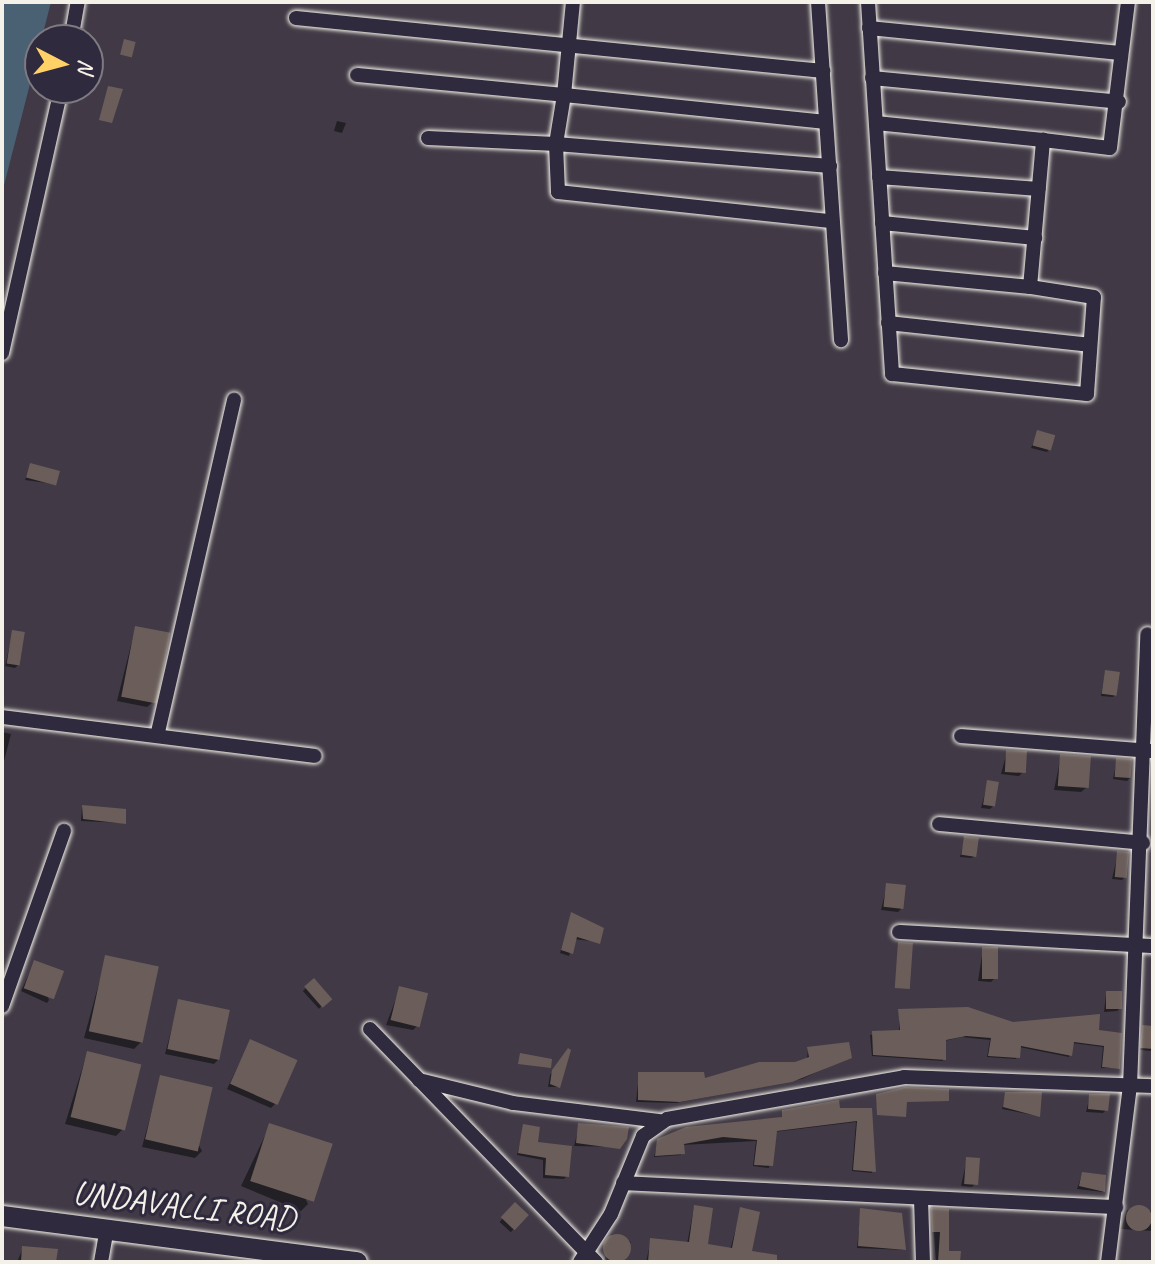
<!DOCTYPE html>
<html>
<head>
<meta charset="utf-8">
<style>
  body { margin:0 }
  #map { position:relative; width:1155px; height:1264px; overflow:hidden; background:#413a46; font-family:Caveat,sans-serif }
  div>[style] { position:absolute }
  .water>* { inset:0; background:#4a6174 }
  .shadow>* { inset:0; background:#0007; transform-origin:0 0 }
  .building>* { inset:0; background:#6b5e5a; transform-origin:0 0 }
  .round { border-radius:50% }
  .roads { filter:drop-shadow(0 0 2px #f4f1e8) drop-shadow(0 0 2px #f4f1e8) }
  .minor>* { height:14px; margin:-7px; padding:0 7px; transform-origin:7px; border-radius:7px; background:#2f2a3d }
  .secondary>* { height:20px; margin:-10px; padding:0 10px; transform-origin:10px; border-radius:10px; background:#2f2a3d }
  span { translate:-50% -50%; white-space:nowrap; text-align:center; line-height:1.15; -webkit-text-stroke:6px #2f2a3d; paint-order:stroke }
  .street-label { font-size:34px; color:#f4f1e8 }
  .frame { position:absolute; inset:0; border:4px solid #f4f1e8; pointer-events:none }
  .north { position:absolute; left:24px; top:24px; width:80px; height:80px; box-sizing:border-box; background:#2f2a3d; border:2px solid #7e7a81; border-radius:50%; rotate:96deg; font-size:22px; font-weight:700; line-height:32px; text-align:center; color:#f4f1e8 }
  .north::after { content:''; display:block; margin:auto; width:28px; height:36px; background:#ffd166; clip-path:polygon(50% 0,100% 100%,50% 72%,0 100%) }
</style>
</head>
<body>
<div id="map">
  <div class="water">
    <i style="clip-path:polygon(2px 2px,51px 2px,2px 193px)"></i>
  </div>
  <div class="shadow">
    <i style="clip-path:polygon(337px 121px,346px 123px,342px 133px,334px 131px)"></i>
    <i style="clip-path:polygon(1038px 433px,1050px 448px,1047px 452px,1031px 448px)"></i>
    <i style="clip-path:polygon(31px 465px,54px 484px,25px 480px)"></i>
    <i style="clip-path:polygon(135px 629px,153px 702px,147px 707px,117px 701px)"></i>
    <i style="clip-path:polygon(13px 632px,18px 665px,15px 668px,5px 666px)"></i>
    <i style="clip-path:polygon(1105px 672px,1116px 694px,1113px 697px,1101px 696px)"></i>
    <i style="clip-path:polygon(2px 732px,11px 734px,2px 769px)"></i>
    <i style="clip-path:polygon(1007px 752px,1022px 773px,1019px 776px,1001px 774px)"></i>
    <i style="clip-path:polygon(1061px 756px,1087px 787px,1081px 792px,1054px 790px)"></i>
    <i style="clip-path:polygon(1117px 760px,1130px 778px,1127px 781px,1113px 779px)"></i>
    <i style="clip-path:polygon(988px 782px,993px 806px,990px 809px,981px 808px)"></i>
    <i style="clip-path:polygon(82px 807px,124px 823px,81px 821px)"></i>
    <i style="clip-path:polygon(965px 838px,975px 855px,972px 858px,960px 857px)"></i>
    <i style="clip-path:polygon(1118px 853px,1125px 877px,1122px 880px,1112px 879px)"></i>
    <i style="clip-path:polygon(887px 885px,901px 909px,898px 912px,881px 910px)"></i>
    <i style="clip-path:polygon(571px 914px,598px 942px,574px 939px,569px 956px,560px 953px)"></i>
    <i style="clip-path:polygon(983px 949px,994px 979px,991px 982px,978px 981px)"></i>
    <i style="clip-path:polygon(106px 957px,141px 1042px,134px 1049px,84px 1038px)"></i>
    <i style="clip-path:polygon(34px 963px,49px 1000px,47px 1003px,21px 991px)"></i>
    <i style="left:314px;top:981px;width:24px;height:15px;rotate:48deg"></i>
    <i style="clip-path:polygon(400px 988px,418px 1025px,413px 1030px,386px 1025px)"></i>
    <i style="clip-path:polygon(1106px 994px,1120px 1008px,1117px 1011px,1104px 1012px)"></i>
    <i style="clip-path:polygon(179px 1001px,219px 1059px,214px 1064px,165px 1054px)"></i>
    <i style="clip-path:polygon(899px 1011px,1097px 1032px,1118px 1068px,1101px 1068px,1103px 1047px,1072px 1043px,1069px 1057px,1019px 1047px,1016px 1059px,987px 1057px,990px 1040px,962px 1037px,944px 1041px,943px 1061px,872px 1056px,870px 1035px,899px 1032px)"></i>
    <i style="clip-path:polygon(1143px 1028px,1153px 1028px,1153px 1059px,1152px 1051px,1140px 1050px)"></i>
    <i style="clip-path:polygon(250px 1041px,276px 1103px,271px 1108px,227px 1089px)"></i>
    <i style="clip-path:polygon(808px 1049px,850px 1057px,802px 1079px,676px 1103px,636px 1102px,639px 1074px,703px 1081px,796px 1064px,807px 1059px)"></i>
    <i style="clip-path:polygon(87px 1053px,123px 1129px,116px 1136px,65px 1124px)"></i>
    <i style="clip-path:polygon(567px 1056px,558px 1087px,548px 1087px,550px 1075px)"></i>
    <i style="clip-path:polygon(161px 1077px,202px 1151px,195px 1158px,142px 1147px)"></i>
    <i style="clip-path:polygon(1006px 1094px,1038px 1116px,1002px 1109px)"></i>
    <i style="clip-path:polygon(1090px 1096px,1106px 1110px,1103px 1113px,1086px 1112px)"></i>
    <i style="clip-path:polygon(871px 1110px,872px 1173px,852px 1171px,856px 1122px,774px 1132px,769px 1168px,753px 1166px,756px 1141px,682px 1145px,681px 1155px,654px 1157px,658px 1140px,781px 1119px,783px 1112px)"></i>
    <i style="clip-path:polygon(270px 1125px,308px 1204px,301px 1211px,241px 1186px)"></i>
    <i style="clip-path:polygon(579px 1126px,618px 1147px,574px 1146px)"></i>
    <i style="clip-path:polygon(524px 1127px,567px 1176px,564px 1179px,543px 1178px,543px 1160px,517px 1155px)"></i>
    <i style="clip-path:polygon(967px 1159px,975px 1184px,972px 1187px,961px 1186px)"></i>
    <i style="clip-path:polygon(1082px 1174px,1104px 1177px,1103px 1192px,1077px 1189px)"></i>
    <i style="left:515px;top:1205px;width:15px;height:23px;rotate:42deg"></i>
    <i style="clip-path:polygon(694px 1207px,706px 1246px,730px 1250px,741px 1210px,749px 1253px,783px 1262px,646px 1262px,651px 1240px,687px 1244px)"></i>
    <i style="clip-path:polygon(861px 1210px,904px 1250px,857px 1248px)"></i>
    <i style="clip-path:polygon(932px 1210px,947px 1211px,947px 1252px,958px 1262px,936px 1262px)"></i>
    <i style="clip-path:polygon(1127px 1210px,1153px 1211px,1153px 1231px,1121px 1229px)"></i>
    <i style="clip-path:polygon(612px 1234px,631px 1242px,620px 1262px,604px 1262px)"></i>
    <i style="clip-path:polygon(23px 1248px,54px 1262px,17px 1262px)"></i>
  </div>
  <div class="building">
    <i style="left:124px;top:39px;width:12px;height:16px;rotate:14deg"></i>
    <i style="clip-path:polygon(108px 86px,123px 89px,112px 123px,99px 120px)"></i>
    <i style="left:1037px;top:430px;width:19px;height:16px;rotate:16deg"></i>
    <i style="left:30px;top:463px;width:31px;height:15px;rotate:15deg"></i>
    <i style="left:135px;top:626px;width:36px;height:72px;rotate:11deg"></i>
    <i style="left:12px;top:630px;width:13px;height:34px;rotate:9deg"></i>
    <i style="left:1105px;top:670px;width:15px;height:24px;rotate:8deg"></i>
    <i style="left:1006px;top:750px;width:21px;height:22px;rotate:3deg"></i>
    <i style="left:1060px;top:754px;width:31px;height:32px;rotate:4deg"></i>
    <i style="left:1116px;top:758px;width:16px;height:19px;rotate:4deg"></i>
    <i style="left:987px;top:780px;width:12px;height:25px;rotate:9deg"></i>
    <i style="clip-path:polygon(82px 805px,126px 809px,126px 824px,83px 819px)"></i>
    <i style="left:964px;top:836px;width:15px;height:19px;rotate:8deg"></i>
    <i style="left:1117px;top:851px;width:12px;height:26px;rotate:5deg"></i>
    <i style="left:886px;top:883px;width:20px;height:24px;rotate:6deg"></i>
    <i style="clip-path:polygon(571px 912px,604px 928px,600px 944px,577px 937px,573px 954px,561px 950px)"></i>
    <i style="left:898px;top:942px;width:15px;height:46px;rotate:4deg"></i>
    <i style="left:982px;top:947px;width:16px;height:32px"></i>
    <i style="left:105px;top:955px;width:55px;height:78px;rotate:12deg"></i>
    <i style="left:34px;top:960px;width:32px;height:30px;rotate:20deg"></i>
    <i style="left:314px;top:978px;width:28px;height:13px;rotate:49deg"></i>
    <i style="left:399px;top:986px;width:30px;height:35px;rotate:14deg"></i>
    <i style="left:1122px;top:991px;width:18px;height:16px;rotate:90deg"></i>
    <i style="left:178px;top:999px;width:53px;height:51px;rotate:12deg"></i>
    <i style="clip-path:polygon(968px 1007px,1013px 1022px,1100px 1014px,1099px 1030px,1122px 1033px,1120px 1069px,1102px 1067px,1104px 1046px,1074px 1042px,1072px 1056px,1021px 1046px,1020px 1058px,988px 1056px,991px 1038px,966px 1036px,946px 1040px,946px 1060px,873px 1055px,872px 1031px,900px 1030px,898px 1009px)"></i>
    <i style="left:1142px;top:1025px;width:11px;height:23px;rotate:5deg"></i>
    <i style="left:250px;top:1039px;width:52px;height:49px;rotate:24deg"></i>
    <i style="clip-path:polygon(849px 1042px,852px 1058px,792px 1082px,680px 1102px,638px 1100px,638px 1072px,704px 1072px,705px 1078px,759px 1062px,795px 1062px,809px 1057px,807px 1047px)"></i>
    <i style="clip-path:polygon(568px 1048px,571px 1050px,560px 1088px,550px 1084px,552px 1070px)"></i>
    <i style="left:87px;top:1051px;width:56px;height:68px;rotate:14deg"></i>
    <i style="clip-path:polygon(520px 1053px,552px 1059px,551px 1068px,518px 1064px)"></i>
    <i style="left:160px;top:1075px;width:54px;height:66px;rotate:13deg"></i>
    <i style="clip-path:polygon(905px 1087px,949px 1089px,949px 1101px,907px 1102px,906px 1117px,877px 1115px,876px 1094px)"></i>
    <i style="clip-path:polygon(1005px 1092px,1042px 1092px,1040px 1117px,1003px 1107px)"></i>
    <i style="clip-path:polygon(1089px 1094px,1110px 1094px,1108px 1111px,1088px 1109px)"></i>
    <i style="clip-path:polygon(839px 1100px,840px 1108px,872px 1108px,876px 1172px,853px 1170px,857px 1121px,777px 1131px,773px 1166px,754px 1165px,757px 1140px,723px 1137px,684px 1144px,685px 1154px,655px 1156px,657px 1139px,686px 1127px,782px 1117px,782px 1110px)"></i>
    <i style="left:269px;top:1123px;width:67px;height:61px;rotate:18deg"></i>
    <i style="clip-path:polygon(578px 1123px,629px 1127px,627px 1139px,620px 1149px,576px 1143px)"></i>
    <i style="clip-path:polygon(523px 1124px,540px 1127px,538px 1142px,572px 1146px,569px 1177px,545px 1175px,546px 1158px,518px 1153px)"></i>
    <i style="left:966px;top:1157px;width:14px;height:27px;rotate:4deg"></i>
    <i style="clip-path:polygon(1082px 1172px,1106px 1175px,1105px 1192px,1079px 1186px)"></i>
    <i style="left:515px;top:1202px;width:19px;height:21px;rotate:43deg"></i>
    <i class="round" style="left:1126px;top:1205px;width:26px;height:26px"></i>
    <i style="clip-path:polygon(694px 1205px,713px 1208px,708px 1244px,732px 1248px,740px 1207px,760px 1212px,752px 1251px,777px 1255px,777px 1262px,648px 1262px,650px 1238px,689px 1242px)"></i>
    <i style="clip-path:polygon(860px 1208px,902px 1213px,906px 1250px,858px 1246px)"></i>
    <i style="clip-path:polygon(931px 1208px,949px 1209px,949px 1251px,961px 1251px,960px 1262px,938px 1262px,940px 1232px,932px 1232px)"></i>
    <i class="round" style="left:603px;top:1234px;width:28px;height:28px"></i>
    <i style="clip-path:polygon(22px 1246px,58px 1249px,56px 1262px,21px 1262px)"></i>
  </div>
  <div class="roads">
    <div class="minor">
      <i style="left:818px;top:2px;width:339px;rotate:86.1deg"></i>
      <i style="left:868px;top:2px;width:373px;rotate:86.3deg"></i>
      <i style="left:892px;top:374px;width:196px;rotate:5.9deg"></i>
      <i style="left:1087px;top:394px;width:97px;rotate:-85.9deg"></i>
      <i style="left:1094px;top:297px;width:65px;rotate:-171.1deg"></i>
      <i style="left:1030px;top:287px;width:148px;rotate:-84.9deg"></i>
      <i style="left:1043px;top:140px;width:67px;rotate:6.8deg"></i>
      <i style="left:1110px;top:148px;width:147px;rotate:-83deg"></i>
      <i style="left:296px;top:18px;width:530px;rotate:5.74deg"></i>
      <i style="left:869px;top:28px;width:252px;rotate:5.7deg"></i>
      <i style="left:71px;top:40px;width:39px;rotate:-80deg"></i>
      <i style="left:357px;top:75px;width:208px;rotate:5.5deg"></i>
      <i style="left:564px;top:95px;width:93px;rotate:-84.5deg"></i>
      <i style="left:872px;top:78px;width:248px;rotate:5.5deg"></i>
      <i style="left:826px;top:122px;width:263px;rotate:-174.1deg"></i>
      <i style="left:564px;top:95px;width:50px;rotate:99.3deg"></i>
      <i style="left:556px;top:144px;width:275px;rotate:4.6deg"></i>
      <i style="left:876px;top:123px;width:168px;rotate:5.8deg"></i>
      <i style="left:428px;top:138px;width:128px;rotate:2.7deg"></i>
      <i style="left:556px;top:144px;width:48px;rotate:87.6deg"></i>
      <i style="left:558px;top:192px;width:274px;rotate:6.1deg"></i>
      <i style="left:879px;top:177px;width:160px;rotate:4.3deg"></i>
      <i style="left:882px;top:223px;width:154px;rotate:5.6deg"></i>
      <i style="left:885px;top:273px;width:146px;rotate:5.5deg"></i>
      <i style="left:888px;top:323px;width:202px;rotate:6.2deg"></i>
      <i style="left:2px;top:353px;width:271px;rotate:-77.4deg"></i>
      <i style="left:2px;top:717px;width:315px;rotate:7.1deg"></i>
      <i style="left:158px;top:732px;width:341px;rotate:-77.1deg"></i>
      <i style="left:961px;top:736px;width:193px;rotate:4.5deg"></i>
      <i style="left:939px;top:824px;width:205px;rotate:5.3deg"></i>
      <i style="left:899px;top:932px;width:254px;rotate:3.2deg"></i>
      <i style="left:2px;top:1006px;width:186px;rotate:-70.5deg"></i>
      <i style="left:370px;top:1029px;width:325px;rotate:45.9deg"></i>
      <i style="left:419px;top:1080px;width:97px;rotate:13.7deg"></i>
      <i style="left:513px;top:1103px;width:148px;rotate:7deg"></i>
      <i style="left:623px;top:1183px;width:494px;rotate:2.8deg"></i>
      <i style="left:921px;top:1199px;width:63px;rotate:88.2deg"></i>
      <i style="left:101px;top:1262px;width:34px;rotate:-80deg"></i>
      <i style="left:580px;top:1262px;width:57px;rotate:-57.1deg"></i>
      <i style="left:611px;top:1214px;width:84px;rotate:-67.7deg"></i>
      <i style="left:643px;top:1136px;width:29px;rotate:-35deg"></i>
      <i style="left:667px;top:1119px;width:241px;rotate:-10deg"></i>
      <i style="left:904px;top:1077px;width:249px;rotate:2.1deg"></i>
      <i style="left:1108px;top:1262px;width:177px;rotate:-82.9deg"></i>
      <i style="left:1130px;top:1086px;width:452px;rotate:-87.8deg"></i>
    </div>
    <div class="secondary">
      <i style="left:2px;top:1216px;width:358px;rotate:7.4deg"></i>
    </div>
  </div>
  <div class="street-label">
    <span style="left:184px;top:1205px;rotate:7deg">UNDAVALLI ROAD</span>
  </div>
  <div class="frame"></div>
  <div class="north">N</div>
</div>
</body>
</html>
